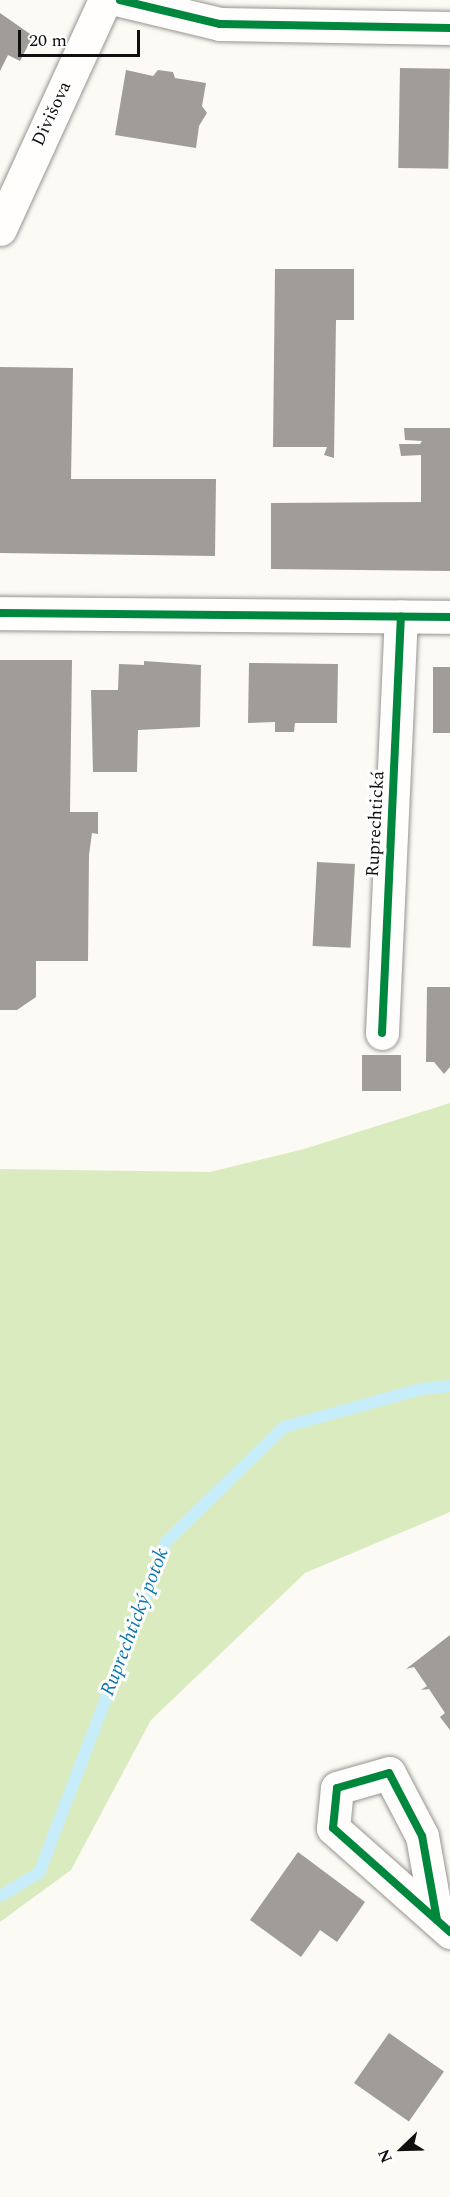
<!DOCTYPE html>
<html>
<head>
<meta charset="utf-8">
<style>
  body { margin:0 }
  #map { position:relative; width:450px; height:2197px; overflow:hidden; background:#fcfaf4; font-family:Spectral,serif }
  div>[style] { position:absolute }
  .forest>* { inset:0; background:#daecbf }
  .stream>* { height:12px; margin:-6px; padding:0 6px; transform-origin:6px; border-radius:6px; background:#c8edfa }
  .building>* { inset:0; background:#a09d99; transform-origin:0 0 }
  .roads { filter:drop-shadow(0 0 2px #969592) drop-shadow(0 0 2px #969592) }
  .street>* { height:33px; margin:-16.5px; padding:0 16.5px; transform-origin:16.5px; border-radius:16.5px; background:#fffefd }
  .cycleway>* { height:8px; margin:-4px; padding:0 4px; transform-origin:4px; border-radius:4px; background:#00873e }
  span { translate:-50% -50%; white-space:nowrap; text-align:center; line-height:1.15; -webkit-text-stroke:6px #fff; paint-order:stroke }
  .street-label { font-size:18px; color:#0f0f0f }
  .water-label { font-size:20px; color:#0b76ae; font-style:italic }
  .north { position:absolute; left:372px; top:2119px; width:60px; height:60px; -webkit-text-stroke:4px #fff; paint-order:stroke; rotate:247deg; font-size:16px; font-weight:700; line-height:24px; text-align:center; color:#0f0f0f }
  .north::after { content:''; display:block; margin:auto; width:21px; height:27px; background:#0f0f0f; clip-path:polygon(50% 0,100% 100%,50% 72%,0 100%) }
  .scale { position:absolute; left:18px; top:30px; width:122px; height:27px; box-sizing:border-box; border:3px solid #0f0f0f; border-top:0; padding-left:8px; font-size:18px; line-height:21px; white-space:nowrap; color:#0f0f0f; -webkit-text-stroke:4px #fff; paint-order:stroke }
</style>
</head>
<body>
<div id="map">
  <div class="forest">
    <i style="clip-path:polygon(450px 1103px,450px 1512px,305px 1573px,151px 1720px,71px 1870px,0 1922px,0 1169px,210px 1172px,304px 1149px)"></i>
  </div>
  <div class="stream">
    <i style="left:0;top:1896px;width:45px;rotate:-30.5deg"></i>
    <i style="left:39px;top:1873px;width:355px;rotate:-69deg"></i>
    <i style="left:166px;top:1542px;width:165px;rotate:-44.3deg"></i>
    <i style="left:284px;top:1427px;width:142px;rotate:-15.5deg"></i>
    <i style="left:421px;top:1389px;width:29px;rotate:-6deg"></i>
  </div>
  <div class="building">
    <i style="clip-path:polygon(0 13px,33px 36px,20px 61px,8px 55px,0 71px)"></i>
    <i style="left:400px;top:68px;width:50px;height:100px;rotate:1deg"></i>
    <i style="clip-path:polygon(126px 70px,153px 76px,158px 70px,173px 72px,175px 78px,206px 83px,202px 106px,207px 113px,199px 126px,196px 148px,115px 135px)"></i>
    <i style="clip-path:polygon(275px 269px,354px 269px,354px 320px,336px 320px,334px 458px,324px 455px,327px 447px,273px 447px)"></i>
    <i style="clip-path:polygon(0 367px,73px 368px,71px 479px,216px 479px,215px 556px,0 553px)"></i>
    <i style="clip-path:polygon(404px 428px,450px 428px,450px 571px,271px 569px,271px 503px,421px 502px,421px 455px,401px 456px,399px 444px,420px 444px,422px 441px,405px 440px)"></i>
    <i style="clip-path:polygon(0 660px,72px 660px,70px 812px,98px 812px,98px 834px,92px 833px,89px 855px,88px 961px,36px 961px,36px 997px,17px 1010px,0 1010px)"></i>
    <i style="clip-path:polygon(144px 661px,201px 665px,200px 727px,138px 730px,137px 772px,93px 772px,91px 690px,118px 690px,119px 664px,144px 665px)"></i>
    <i style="clip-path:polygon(249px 663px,338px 664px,337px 723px,295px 723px,294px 732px,275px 732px,275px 722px,248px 723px)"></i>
    <i style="left:433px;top:667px;width:17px;height:66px"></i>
    <i style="left:317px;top:862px;width:38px;height:84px;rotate:3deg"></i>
    <i style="clip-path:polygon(427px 987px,450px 987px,450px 1067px,444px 1074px,434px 1062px,426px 1062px)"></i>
    <i style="left:362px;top:1055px;width:39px;height:36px"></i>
    <i style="clip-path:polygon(450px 1635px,450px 1730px,440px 1717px,445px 1713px,429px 1689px,421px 1690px,427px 1686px,414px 1667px,406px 1669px)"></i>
    <i style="clip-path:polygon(298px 1852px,365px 1902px,337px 1942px,320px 1930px,301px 1957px,250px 1920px)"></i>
    <i style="left:389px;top:2033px;width:67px;height:61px;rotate:35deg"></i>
  </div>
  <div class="roads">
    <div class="street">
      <i style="left:120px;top:0;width:103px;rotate:13.5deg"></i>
      <i style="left:220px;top:24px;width:230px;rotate:1deg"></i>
      <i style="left:0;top:229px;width:252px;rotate:-65.4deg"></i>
      <i style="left:0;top:613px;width:450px;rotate:0.5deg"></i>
      <i style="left:382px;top:1033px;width:417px;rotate:-87.4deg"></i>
      <i style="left:437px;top:1920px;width:85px;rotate:-100.1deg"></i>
      <i style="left:422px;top:1836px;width:71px;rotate:-117.6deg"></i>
      <i style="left:389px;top:1773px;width:54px;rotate:163.9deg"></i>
      <i style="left:337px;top:1788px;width:40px;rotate:95.7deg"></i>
      <i style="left:333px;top:1828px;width:157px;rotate:41.6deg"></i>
    </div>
  </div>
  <div class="cycleway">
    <i style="left:120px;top:0;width:103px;rotate:13.5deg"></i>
    <i style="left:220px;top:24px;width:230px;rotate:1deg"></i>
    <i style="left:0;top:613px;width:450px;rotate:0.5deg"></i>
    <i style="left:382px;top:1033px;width:417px;rotate:-87.4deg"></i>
    <i style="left:437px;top:1920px;width:85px;rotate:-100.1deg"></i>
    <i style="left:422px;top:1836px;width:71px;rotate:-117.6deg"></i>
    <i style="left:389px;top:1773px;width:54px;rotate:163.9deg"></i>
    <i style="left:337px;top:1788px;width:40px;rotate:95.7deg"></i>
    <i style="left:333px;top:1828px;width:157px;rotate:41.6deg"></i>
  </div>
  <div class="street-label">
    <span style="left:52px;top:114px;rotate:-65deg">Divišova</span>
    <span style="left:376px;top:824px;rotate:-87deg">Ruprechtická</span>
  </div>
  <div class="water-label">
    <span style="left:135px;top:1622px;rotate:-69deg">Ruprechtický potok</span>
  </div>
  <div class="north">N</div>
  <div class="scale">20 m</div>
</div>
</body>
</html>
